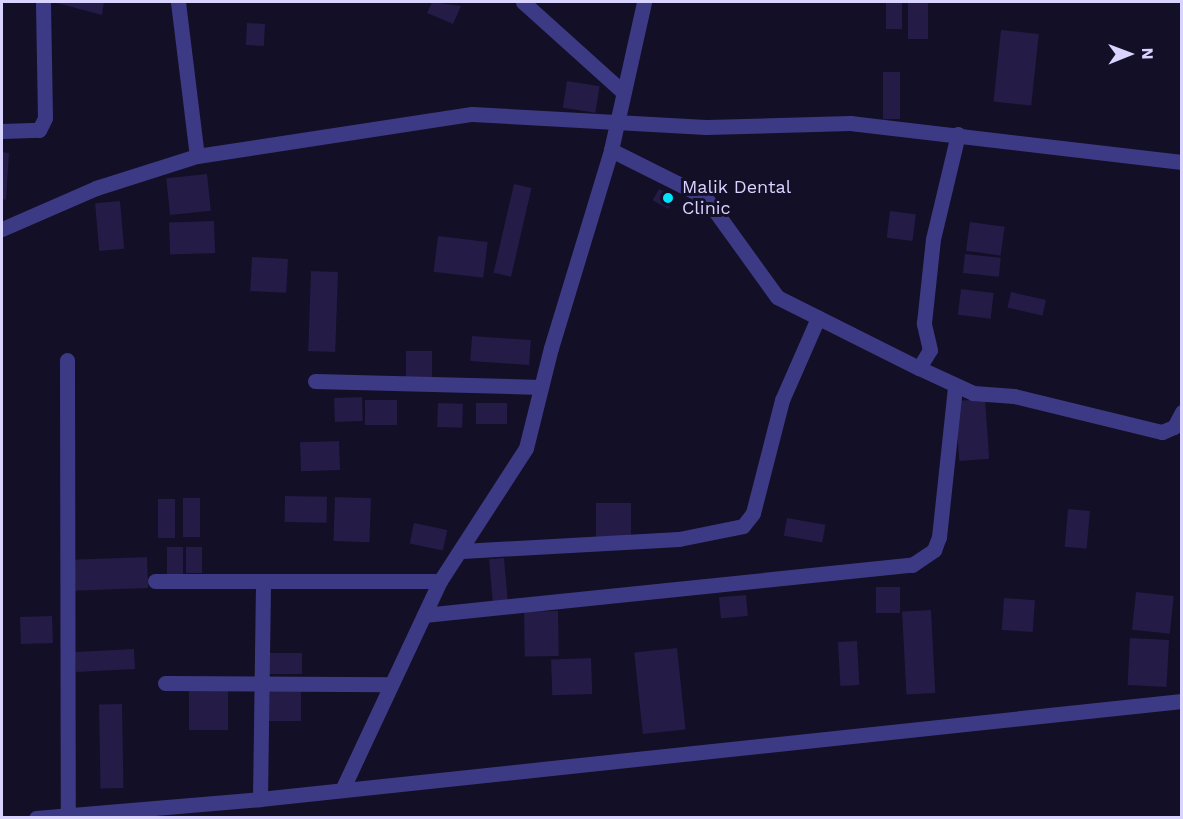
<!DOCTYPE html>
<html>
<head>
<meta charset="utf-8">
<style>
  body { margin:0 }
  #map { position:relative; width:1183px; height:819px; overflow:hidden; background:#130f26; font-family:"Work Sans",sans-serif }
  div>[style] { position:absolute }
  .building>* { inset:0; background:#241b47; transform-origin:0 0 }
  .minor>* { height:15px; margin:-7.5px; padding:0 7.5px; transform-origin:7.5px; border-radius:7.5px; background:#3d3a85 }
  .dots>* { width:16px; height:16px; translate:-50% -50%; box-sizing:border-box; border:3px solid #130f26; border-radius:50% }
  span { translate:-50% -50%; white-space:nowrap; text-align:center; line-height:1.15; -webkit-text-stroke:6px #130f26; paint-order:stroke }
  .poi-label { font-size:18px; color:#d9d4ff }
  .left { translate:0 -50%; text-align:left }
  .frame { position:absolute; inset:0; border:3px solid #d9d4ff; pointer-events:none }
  .north { position:absolute; left:1099px; top:24px; width:60px; height:60px; -webkit-text-stroke:4px #130f26; paint-order:stroke; rotate:89deg; font-size:16px; font-weight:700; line-height:24px; text-align:center; color:#d9d4ff }
  .north::after { content:''; display:block; margin:auto; width:21px; height:27px; background:#d9d4ff; clip-path:polygon(50% 0,100% 100%,50% 72%,0 100%) }
</style>
</head>
<body>
<div id="map">
  <div class="building">
    <i style="clip-path:polygon(53px 2px,104px 2px,102px 15px)"></i>
    <i style="clip-path:polygon(432px 2px,461px 6px,453px 24px,427px 13px)"></i>
    <i style="left:886px;top:2px;width:16px;height:27px"></i>
    <i style="left:908px;top:2px;width:20px;height:37px"></i>
    <i style="left:247px;top:23px;width:18px;height:22px;rotate:3deg"></i>
    <i style="left:1001px;top:30px;width:38px;height:72px;rotate:6deg"></i>
    <i style="left:883px;top:72px;width:17px;height:47px"></i>
    <i style="left:567px;top:81px;width:33px;height:27px;rotate:9deg"></i>
    <i style="clip-path:polygon(2px 152px,9px 153px,6px 200px,2px 199px)"></i>
    <i style="left:207px;top:174px;width:37px;height:41px;rotate:84deg"></i>
    <i style="left:514px;top:184px;width:18px;height:91px;rotate:13deg"></i>
    <i style="left:659px;top:189px;width:18px;height:13px;rotate:29deg"></i>
    <i style="left:120px;top:201px;width:48px;height:25px;rotate:85deg"></i>
    <i style="left:890px;top:211px;width:26px;height:27px;rotate:7deg"></i>
    <i style="left:214px;top:221px;width:32px;height:45px;rotate:88deg"></i>
    <i style="left:970px;top:222px;width:35px;height:29px;rotate:8deg"></i>
    <i style="left:438px;top:236px;width:50px;height:36px;rotate:7deg"></i>
    <i style="left:965px;top:254px;width:36px;height:19px;rotate:6deg"></i>
    <i style="left:252px;top:257px;width:36px;height:34px;rotate:3deg"></i>
    <i style="left:311px;top:271px;width:27px;height:80px;rotate:2deg"></i>
    <i style="left:961px;top:289px;width:33px;height:26px;rotate:7deg"></i>
    <i style="left:1011px;top:292px;width:36px;height:16px;rotate:13deg"></i>
    <i style="left:472px;top:336px;width:59px;height:25px;rotate:4deg"></i>
    <i style="left:406px;top:351px;width:26px;height:28px"></i>
    <i style="left:362px;top:397px;width:24px;height:28px;rotate:88deg"></i>
    <i style="left:985px;top:399px;width:60px;height:30px;rotate:86deg"></i>
    <i style="left:365px;top:400px;width:32px;height:25px"></i>
    <i style="left:438px;top:403px;width:25px;height:24px;rotate:2deg"></i>
    <i style="left:507px;top:403px;width:21px;height:31px;rotate:90deg"></i>
    <i style="left:339px;top:441px;width:29px;height:39px;rotate:88deg"></i>
    <i style="left:285px;top:496px;width:42px;height:26px;rotate:1deg"></i>
    <i style="left:335px;top:497px;width:36px;height:44px;rotate:2deg"></i>
    <i style="left:183px;top:498px;width:17px;height:39px"></i>
    <i style="left:158px;top:499px;width:17px;height:39px"></i>
    <i style="left:631px;top:503px;width:34px;height:35px;rotate:90deg"></i>
    <i style="left:1068px;top:509px;width:22px;height:38px;rotate:5deg"></i>
    <i style="left:787px;top:518px;width:39px;height:18px;rotate:10deg"></i>
    <i style="left:414px;top:523px;width:34px;height:21px;rotate:12deg"></i>
    <i style="left:167px;top:547px;width:16px;height:27px"></i>
    <i style="left:186px;top:547px;width:16px;height:26px"></i>
    <i style="left:147px;top:557px;width:31px;height:76px;rotate:88deg"></i>
    <i style="left:504px;top:558px;width:44px;height:15px;rotate:85deg"></i>
    <i style="left:876px;top:587px;width:24px;height:26px"></i>
    <i style="left:1136px;top:592px;width:38px;height:38px;rotate:6deg"></i>
    <i style="left:746px;top:595px;width:21px;height:27px;rotate:85deg"></i>
    <i style="left:1004px;top:598px;width:31px;height:32px;rotate:4deg"></i>
    <i style="left:931px;top:610px;width:83px;height:29px;rotate:87deg"></i>
    <i style="left:558px;top:611px;width:45px;height:34px;rotate:89deg"></i>
    <i style="left:52px;top:616px;width:27px;height:32px;rotate:88deg"></i>
    <i style="left:1130px;top:638px;width:39px;height:47px;rotate:3deg"></i>
    <i style="left:857px;top:641px;width:44px;height:19px;rotate:87deg"></i>
    <i style="left:677px;top:648px;width:82px;height:43px;rotate:84deg"></i>
    <i style="left:134px;top:649px;width:20px;height:59px;rotate:87deg"></i>
    <i style="left:302px;top:653px;width:21px;height:36px;rotate:90deg"></i>
    <i style="left:591px;top:658px;width:36px;height:40px;rotate:88deg"></i>
    <i style="left:189px;top:689px;width:39px;height:41px"></i>
    <i style="left:263px;top:691px;width:38px;height:30px"></i>
    <i style="left:122px;top:704px;width:84px;height:23px;rotate:89deg"></i>
  </div>
  <div class="minor">
    <i style="left:178px;top:2px;width:155px;rotate:83deg"></i>
    <i style="left:523px;top:2px;width:133px;rotate:42deg"></i>
    <i style="left:2px;top:131px;width:37px;rotate:-2deg"></i>
    <i style="left:39px;top:130px;width:13px;rotate:-63deg"></i>
    <i style="left:45px;top:118px;width:116px;rotate:-91deg"></i>
    <i style="left:611px;top:150px;width:105px;rotate:26.6deg"></i>
    <i style="left:705px;top:197px;width:123px;rotate:54.2deg"></i>
    <i style="left:777px;top:297px;width:159px;rotate:26.6deg"></i>
    <i style="left:919px;top:368px;width:21px;rotate:-59deg"></i>
    <i style="left:930px;top:350px;width:28px;rotate:-103deg"></i>
    <i style="left:924px;top:323px;width:84px;rotate:-83.9deg"></i>
    <i style="left:933px;top:239px;width:108px;rotate:-76.6deg"></i>
    <i style="left:2px;top:229px;width:103px;rotate:-23.6deg"></i>
    <i style="left:96px;top:188px;width:106px;rotate:-17.6deg"></i>
    <i style="left:197px;top:156px;width:278px;rotate:-8.7deg"></i>
    <i style="left:472px;top:114px;width:234px;rotate:3.2deg"></i>
    <i style="left:706px;top:127px;width:144px;rotate:-1.6deg"></i>
    <i style="left:850px;top:123px;width:334px;rotate:6.7deg"></i>
    <i style="left:67px;top:360px;width:456px;rotate:89.9deg"></i>
    <i style="left:919px;top:368px;width:60px;rotate:24.8deg"></i>
    <i style="left:973px;top:393px;width:41px;rotate:4.2deg"></i>
    <i style="left:1014px;top:396px;width:152px;rotate:13.7deg"></i>
    <i style="left:1162px;top:432px;width:13px;rotate:-23deg"></i>
    <i style="left:1174px;top:427px;width:17px;rotate:-62deg"></i>
    <i style="left:315px;top:381px;width:226px;rotate:1.5deg"></i>
    <i style="left:462px;top:551px;width:217px;rotate:-3.2deg"></i>
    <i style="left:679px;top:539px;width:65px;rotate:-11.5deg"></i>
    <i style="left:743px;top:526px;width:16px;rotate:-52deg"></i>
    <i style="left:753px;top:513px;width:117px;rotate:-75.6deg"></i>
    <i style="left:782px;top:400px;width:90px;rotate:-66.3deg"></i>
    <i style="left:155px;top:581px;width:285px"></i>
    <i style="left:424px;top:615px;width:491px;rotate:-5.9deg"></i>
    <i style="left:912px;top:565px;width:27px;rotate:-34deg"></i>
    <i style="left:934px;top:550px;width:14px;rotate:-69deg"></i>
    <i style="left:939px;top:537px;width:150px;rotate:-83.9deg"></i>
    <i style="left:165px;top:683px;width:226px;rotate:0.3deg"></i>
    <i style="left:342px;top:790px;width:231px;rotate:-64.9deg"></i>
    <i style="left:440px;top:581px;width:158px;rotate:-57.1deg"></i>
    <i style="left:526px;top:448px;width:103px;rotate:-76deg"></i>
    <i style="left:551px;top:348px;width:207px;rotate:-73.1deg"></i>
    <i style="left:611px;top:150px;width:152px;rotate:-77.4deg"></i>
    <i style="left:260px;top:799px;width:218px;rotate:-89.2deg"></i>
    <i style="left:36px;top:818px;width:225px;rotate:-4.8deg"></i>
    <i style="left:260px;top:799px;width:927px;rotate:-6.07deg"></i>
  </div>
  <div class="dots">
    <i style="left:668px;top:198px;background:#00e5ff"></i>
  </div>
  <div class="poi-label">
    <span class="left" style="left:682px;top:198px">Malik Dental<br>Clinic</span>
  </div>
  <div class="frame"></div>
  <div class="north">N</div>
</div>
</body>
</html>
